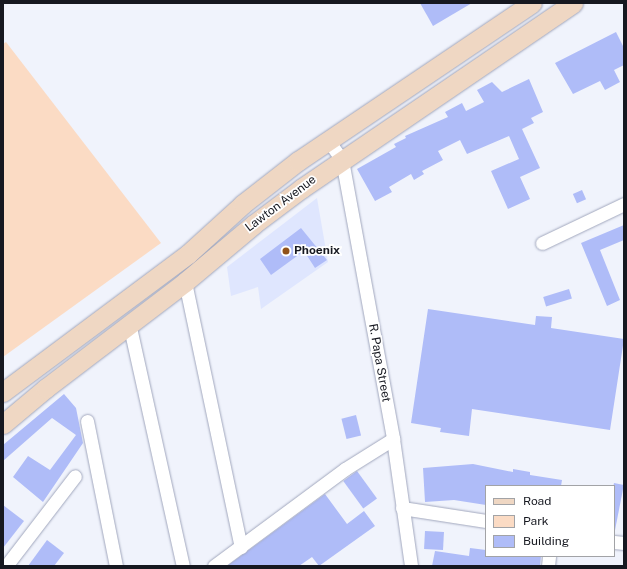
<!DOCTYPE html>
<html>
<head>
<meta charset="utf-8">
<style>
  body { margin:0 }
  #map { position:relative; width:627px; height:569px; overflow:hidden; background:#f0f3fc; font-family:"Public Sans",sans-serif }
  div>[style] { position:absolute }
  .built>* { inset:0; background:#dfe6fe }
  .green>* { inset:0; background:#fbdbc4 }
  .building>* { inset:0; background:#afbcf8; transform-origin:0 0 }
  .roads { filter:drop-shadow(0 0 1px #a1a7bd) drop-shadow(0 0 1px #a1a7bd) }
  .street>* { height:13px; margin:-6.5px; padding:0 6.5px; transform-origin:6.5px; border-radius:6.5px; background:#fff }
  .secondary>* { height:19px; margin:-9.5px; padding:0 9.5px; transform-origin:9.5px; border-radius:9.5px; background:#efd7c3 }
  .dots>* { width:11px; height:11px; translate:-50% -50%; box-sizing:border-box; border:2px solid #fff; border-radius:50% }
  span { translate:-50% -50%; white-space:nowrap; text-align:center; line-height:1.15; -webkit-text-stroke:3.5px #fff; paint-order:stroke }
  .street-label { font-size:12px; color:#161820 }
  .poi-label { font-size:12px; color:#161820; font-weight:700 }
  .left { translate:0 -50%; text-align:left }
  .frame { position:absolute; inset:0; border:4px solid #161820; pointer-events:none }
  .legend { position:absolute; left:485px; top:485px; width:130px; height:72px; box-sizing:border-box; background:#fff; border:1px solid #a2a3a6; margin:0; padding:5px 7px; list-style:none; font-size:12px; color:#161820 }
  .legend li { display:flex; align-items:center; gap:8px; height:20px }
  .legend b { width:20px; border:1px solid #a2a3a6 }
</style>
</head>
<body>
<div id="map">
  <div class="built">
    <i style="clip-path:polygon(317px 198px,328px 262px,261px 309px,258px 287px,231px 296px,227px 267px)"></i>
  </div>
  <div class="green">
    <i style="clip-path:polygon(6px 42px,161px 243px,3px 357px,3px 44px)"></i>
  </div>
  <div class="building">
    <i style="clip-path:polygon(420px 3px,472px 3px,433px 26px)"></i>
    <i style="clip-path:polygon(616px 32px,624px 48px,624px 65px,614px 70px,620px 82px,605px 90px,600px 81px,573px 94px,555px 63px)"></i>
    <i style="clip-path:polygon(529px 79px,543px 112px,531px 118px,534px 123px,522px 129px,540px 168px,520px 177px,530px 199px,508px 209px,491px 171px,519px 159px,509px 136px,467px 154px,460px 140px,438px 151px,443px 160px,422px 171px,424px 174px,414px 180px,411px 174px,389px 187px,392px 192px,375px 201px,357px 169px,396px 147px,394px 144px,406px 138px,405px 136px,448px 117px,445px 112px,462px 103px,466px 111px,484px 102px,477px 90px,492px 82px,502px 92px)"></i>
    <i style="left:582px;top:190px;width:10px;height:10px;rotate:66deg"></i>
    <i style="clip-path:polygon(624px 225px,624px 240px,600px 250px,620px 300px,607px 306px,581px 243px)"></i>
    <i style="clip-path:polygon(301px 228px,327px 260px,315px 268px,304px 251px,271px 275px,260px 259px)"></i>
    <i style="left:569px;top:289px;width:10px;height:27px;rotate:73deg"></i>
    <i style="clip-path:polygon(428px 309px,535px 325px,536px 316px,552px 317px,551px 328px,624px 339px,610px 430px,472px 409px,469px 436px,440px 432px,441px 428px,411px 423px)"></i>
    <i style="clip-path:polygon(64px 394px,76px 408px,83px 443px,43px 502px,13px 477px,28px 456px,50px 470px,76px 435px,52px 418px,3px 461px,3px 445px)"></i>
    <i style="left:356px;top:415px;width:21px;height:15px;rotate:76deg"></i>
    <i style="clip-path:polygon(473px 464px,513px 472px,513px 469px,530px 472px,530px 475px,562px 480px,561px 486px,486px 486px,486px 505px,454px 500px,425px 502px,423px 468px)"></i>
    <i style="left:357px;top:471px;width:34px;height:17px;rotate:54deg"></i>
    <i style="left:614px;top:483px;width:10px;height:47px;rotate:11deg"></i>
    <i style="clip-path:polygon(325px 494px,347px 524px,364px 511px,375px 526px,319px 566px,312px 557px,299px 566px,227px 566px)"></i>
    <i style="clip-path:polygon(3px 505px,24px 521px,3px 548px)"></i>
    <i style="left:425px;top:531px;width:19px;height:18px;rotate:3deg"></i>
    <i style="clip-path:polygon(47px 540px,64px 553px,54px 566px,28px 566px)"></i>
    <i style="clip-path:polygon(470px 548px,486px 550px,486px 556px,541px 556px,540px 566px,432px 566px,435px 551px,469px 556px)"></i>
  </div>
  <div class="roads">
    <div class="street">
      <i style="left:328px;top:140px;width:24px;rotate:55deg"></i>
      <i style="left:342px;top:160px;width:284px;rotate:79.6deg"></i>
      <i style="left:393px;top:439px;width:128px;rotate:81.9deg"></i>
      <i style="left:542px;top:243px;width:91px;rotate:-25.4deg"></i>
      <i style="left:185px;top:282px;width:271px;rotate:78.1deg"></i>
      <i style="left:129px;top:323px;width:249px;rotate:77.5deg"></i>
      <i style="left:87px;top:421px;width:148px;rotate:78.7deg"></i>
      <i style="left:402px;top:508px;width:85px;rotate:8.8deg"></i>
      <i style="left:614px;top:542px;width:10px;rotate:6deg"></i>
      <i style="left:6px;top:566px;width:113px;rotate:-52.5deg"></i>
      <i style="left:214px;top:566px;width:163px;rotate:-36.5deg"></i>
      <i style="left:345px;top:469px;width:57px;rotate:-32deg"></i>
      <i style="left:548px;top:566px;width:10px;rotate:-84deg"></i>
    </div>
    <div class="secondary">
      <i style="left:3px;top:392px;width:231px;rotate:-36.7deg"></i>
      <i style="left:188px;top:254px;width:74px;rotate:-42.3deg"></i>
      <i style="left:243px;top:204px;width:70px;rotate:-38deg"></i>
      <i style="left:298px;top:161px;width:282px;rotate:-34deg"></i>
      <i style="left:3px;top:424px;width:56px;rotate:-39.9deg"></i>
      <i style="left:46px;top:388px;width:175px;rotate:-37.3deg"></i>
      <i style="left:185px;top:282px;width:90px;rotate:-40deg"></i>
      <i style="left:254px;top:224px;width:60px;rotate:-36.9deg"></i>
      <i style="left:302px;top:188px;width:328px;rotate:-34.3deg"></i>
    </div>
  </div>
  <div class="dots">
    <i style="left:286px;top:251px;background:#915219"></i>
  </div>
  <div class="street-label">
    <span style="left:281px;top:204px;rotate:-37deg">Lawton Avenue</span>
    <span style="left:379px;top:363px;rotate:80deg">R. Papa Street</span>
  </div>
  <div class="poi-label">
    <span class="left" style="left:294px;top:251px">Phoenix</span>
  </div>
  <div class="frame"></div>
  <ul class="legend">
  <li><b style="height:5px;background:#efd7c3"></b>Road</li>
  <li><b style="height:11px;background:#fbdbc4"></b>Park</li>
  <li><b style="height:11px;background:#afbcf8"></b>Building</li>
  </ul>
</div>
</body>
</html>
